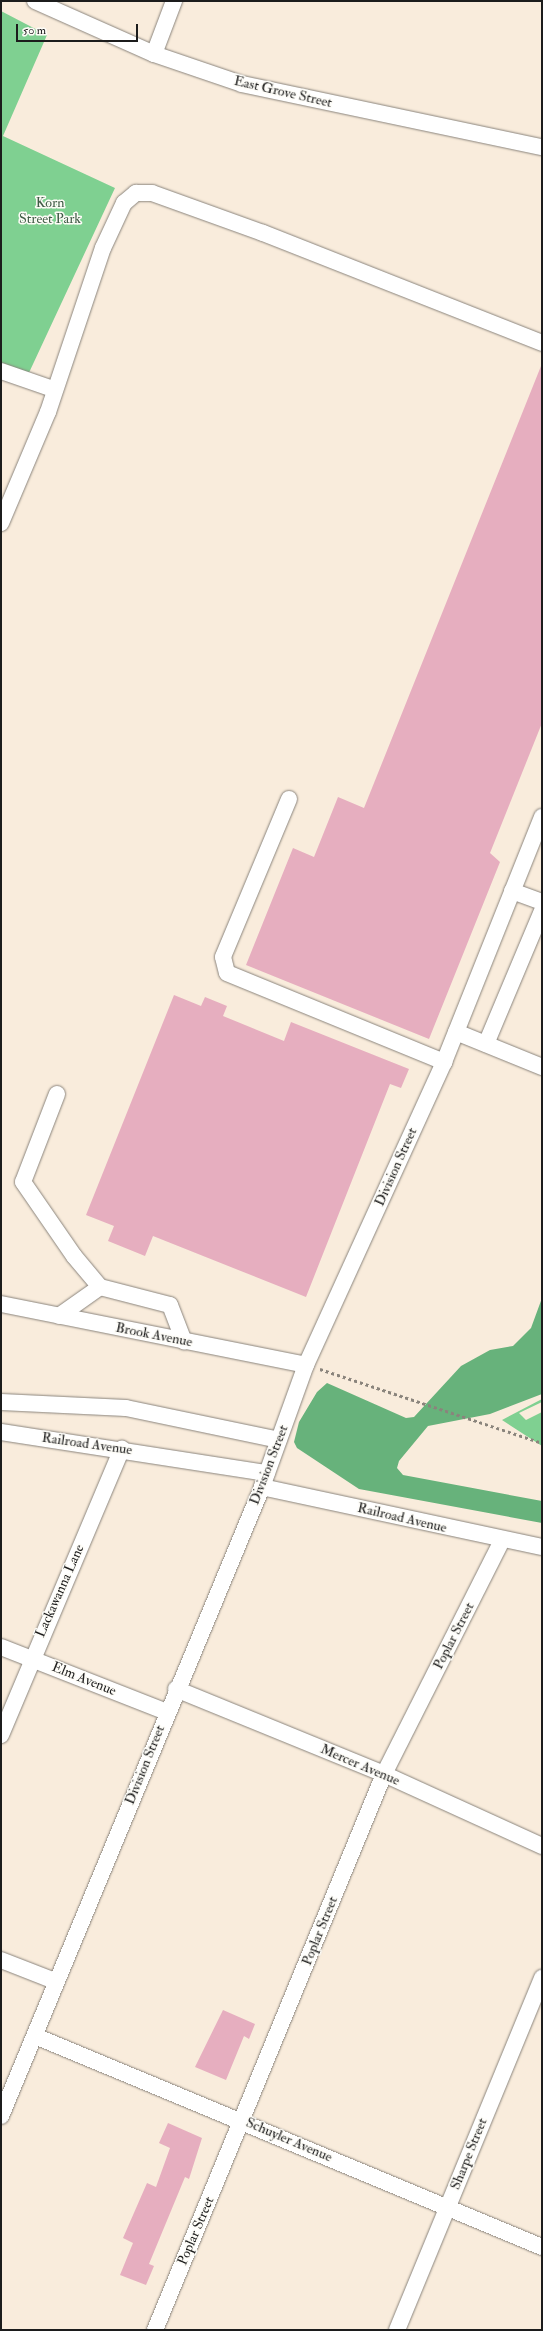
<!DOCTYPE html>
<html>
<head>
<meta charset="utf-8">
<style>
  body { margin:0 }
  #map { position:relative; width:543px; height:2331px; overflow:hidden; background:#f9ecdc; font-family:"IM FELL Double Pica",serif }
  div>[style] { position:absolute }
  .green>* { inset:0; background:#7fd091 }
  .forest>* { inset:0; background:#67b27b }
  .building>* { inset:0; background:#e6aebf }
  .path>* { height:2.5px; margin-top:-1.25px; transform-origin:0; background:repeating-linear-gradient(90deg,#8a847c 0 3px,transparent 0 6px) }
  .roads { filter:drop-shadow(0 0 1px #8a847c) drop-shadow(0 0 1px #8a847c) }
  .minor>* { height:16px; margin:-8px; padding:0 8px; transform-origin:8px; border-radius:8px; background:#fff }
  span { translate:-50% -50%; white-space:nowrap; text-align:center; line-height:1.15; -webkit-text-stroke:3px #fdfcf7; paint-order:stroke }
  .street-label { font-size:14px; color:#1c1c1c }
  .park-label { font-size:14px; color:#3f5b45 }
  .frame { position:absolute; inset:0; border:2px solid #1c1c1c; pointer-events:none }
  .scale { position:absolute; left:16px; top:24px; width:122px; height:18px; box-sizing:border-box; border:2px solid #1c1c1c; border-top:0; padding-left:5px; font-size:12px; line-height:14px; white-space:nowrap; color:#1c1c1c; -webkit-text-stroke:3px #fdfcf7; paint-order:stroke }
</style>
</head>
<body>
<div id="map">
  <div class="green">
    <i style="clip-path:polygon(1px 11px,47px 35px,3px 136px,115px 188px,27px 377px,1px 366px)"></i>
    <i style="clip-path:polygon(542px 1399px,542px 1402px,519px 1413px,526px 1420px,542px 1412px,542px 1446px,502px 1420px)"></i>
  </div>
  <div class="forest">
    <i style="clip-path:polygon(542px 1298px,542px 1394px,490px 1414px,428px 1426px,399px 1461px,397px 1468px,403px 1475px,542px 1501px,542px 1523px,359px 1489px,297px 1448px,294px 1442px,299px 1422px,317px 1392px,327px 1383px,406px 1418px,414px 1417px,461px 1366px,490px 1350px,513px 1346px,531px 1328px)"></i>
  </div>
  <div class="building">
    <i style="clip-path:polygon(541px 366px,542px 723px,490px 853px,500px 862px,429px 1039px,246px 965px,293px 848px,314px 857px,338px 797px,364px 808px)"></i>
    <i style="clip-path:polygon(174px 995px,201px 1006px,205px 997px,227px 1006px,223px 1016px,284px 1041px,291px 1022px,409px 1069px,401px 1088px,390px 1084px,306px 1297px,153px 1236px,145px 1256px,108px 1241px,114px 1226px,86px 1215px)"></i>
    <i style="clip-path:polygon(223px 2010px,255px 2024px,249px 2039px,244px 2036px,226px 2080px,195px 2067px)"></i>
    <i style="clip-path:polygon(168px 2123px,202px 2138px,189px 2179px,185px 2177px,149px 2264px,154px 2266px,146px 2285px,120px 2275px,133px 2243px,123px 2238px,147px 2183px,156px 2187px,170px 2148px,159px 2143px)"></i>
  </div>
  <div class="path">
    <i style="left:320px;top:1369px;width:234px;rotate:18.4deg"></i>
  </div>
  <div class="roads">
    <div class="minor">
      <i style="left:35px;top:1px;width:130px;rotate:24deg"></i>
      <i style="left:154px;top:54px;width:93px;rotate:18.8deg"></i>
      <i style="left:242px;top:84px;width:307px;rotate:11.9deg"></i>
      <i style="left:154px;top:54px;width:57px;rotate:-69.3deg"></i>
      <i style="left:1px;top:371px;width:55px;rotate:19.1deg"></i>
      <i style="left:1px;top:523px;width:121px;rotate:-67.1deg"></i>
      <i style="left:48px;top:412px;width:173px;rotate:-71.5deg"></i>
      <i style="left:103px;top:248px;width:50px;rotate:-65deg"></i>
      <i style="left:124px;top:203px;width:16px;rotate:-40deg"></i>
      <i style="left:136px;top:193px;width:16px"></i>
      <i style="left:152px;top:193px;width:118px;rotate:19.8deg"></i>
      <i style="left:263px;top:233px;width:300px;rotate:21.5deg"></i>
      <i style="left:289px;top:799px;width:171px;rotate:112.7deg"></i>
      <i style="left:223px;top:957px;width:16px;rotate:76deg"></i>
      <i style="left:227px;top:973px;width:235px;rotate:22.3deg"></i>
      <i style="left:512px;top:891px;width:32px;rotate:20deg"></i>
      <i style="left:456px;top:1032px;width:93px;rotate:22.1deg"></i>
      <i style="left:486px;top:1044px;width:144px;rotate:-67.2deg"></i>
      <i style="left:57px;top:1094px;width:94px;rotate:111.1deg"></i>
      <i style="left:23px;top:1182px;width:90px;rotate:55.4deg"></i>
      <i style="left:74px;top:1256px;width:40px;rotate:50deg"></i>
      <i style="left:100px;top:1287px;width:50px;rotate:144.7deg"></i>
      <i style="left:100px;top:1287px;width:72px;rotate:14.4deg"></i>
      <i style="left:170px;top:1305px;width:39px;rotate:69deg"></i>
      <i style="left:1px;top:1304px;width:311px;rotate:11.3deg"></i>
      <i style="left:1px;top:1402px;width:125px;rotate:2.7deg"></i>
      <i style="left:126px;top:1408px;width:156px;rotate:11.8deg"></i>
      <i style="left:1px;top:1432px;width:269px;rotate:8.8deg"></i>
      <i style="left:262px;top:1487px;width:286px;rotate:12.1deg"></i>
      <i style="left:1px;top:1647px;width:178px;rotate:21.4deg"></i>
      <i style="left:176px;top:1689px;width:225px;rotate:22.2deg"></i>
      <i style="left:384px;top:1774px;width:174px;rotate:24.5deg"></i>
      <i style="left:1px;top:1735px;width:311px;rotate:-67.1deg"></i>
      <i style="left:1px;top:1960px;width:58px;rotate:21.3deg"></i>
      <i style="left:35px;top:2036px;width:549px;rotate:22.6deg"></i>
      <i style="left:1px;top:2116px;width:681px;rotate:-67.46deg"></i>
      <i style="left:262px;top:1487px;width:130px;rotate:-70.2deg"></i>
      <i style="left:306px;top:1365px;width:333px;rotate:-65.5deg"></i>
      <i style="left:444px;top:1062px;width:264px;rotate:-68.2deg"></i>
      <i style="left:155px;top:2330px;width:601px;rotate:-67.61deg"></i>
      <i style="left:384px;top:1774px;width:262px;rotate:-63.2deg"></i>
      <i style="left:397px;top:2330px;width:381px;rotate:-67.6deg"></i>
    </div>
  </div>
  <div class="street-label">
    <span style="left:283px;top:92px;rotate:13deg">East Grove Street</span>
    <span style="left:396px;top:1167px;rotate:-66deg">Division Street</span>
    <span style="left:154px;top:1335px;rotate:11deg">Brook Avenue</span>
    <span style="left:87px;top:1444px;rotate:8deg">Railroad Avenue</span>
    <span style="left:269px;top:1465px;rotate:-69deg">Division Street</span>
    <span style="left:402px;top:1518px;rotate:13deg">Railroad Avenue</span>
    <span style="left:60px;top:1591px;rotate:-66deg">Lackawanna Lane</span>
    <span style="left:454px;top:1636px;rotate:-63deg">Poplar Street</span>
    <span style="left:84px;top:1679px;rotate:22deg">Elm Avenue</span>
    <span style="left:145px;top:1765px;rotate:-68deg">Division Street</span>
    <span style="left:360px;top:1765px;rotate:23deg">Mercer Avenue</span>
    <span style="left:320px;top:1931px;rotate:-68deg">Poplar Street</span>
    <span style="left:289px;top:2140px;rotate:23deg">Schuyler Avenue</span>
    <span style="left:469px;top:2154px;rotate:-68deg">Sharpe Street</span>
    <span style="left:196px;top:2231px;rotate:-67deg">Poplar Street</span>
  </div>
  <div class="park-label">
    <span style="left:50px;top:211px">Korn<br>Street Park</span>
  </div>
  <div class="frame"></div>
  <div class="scale">50 m</div>
</div>
</body>
</html>
